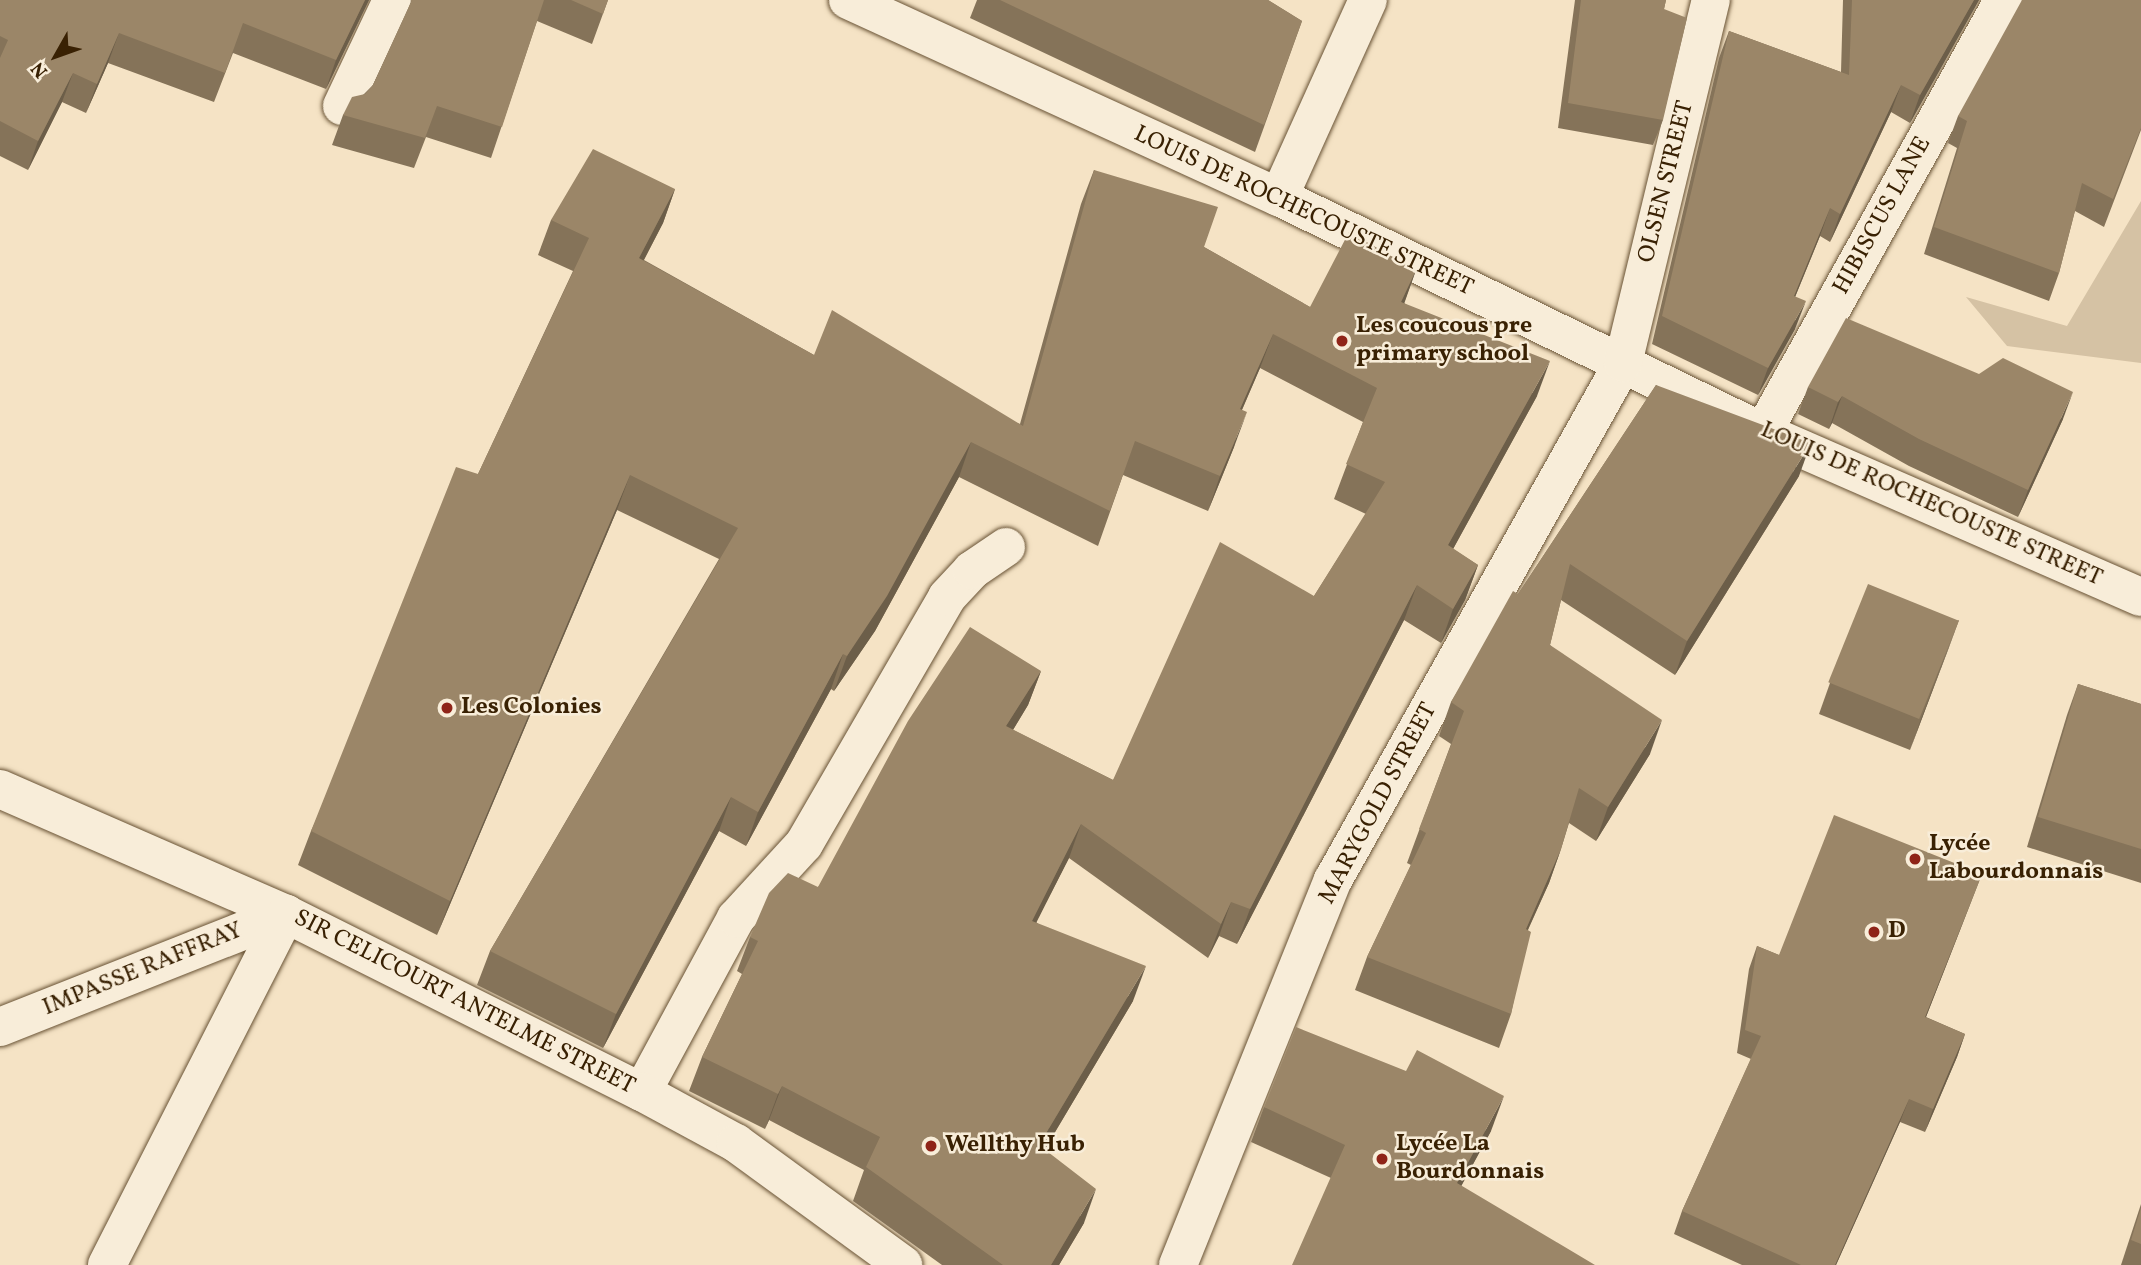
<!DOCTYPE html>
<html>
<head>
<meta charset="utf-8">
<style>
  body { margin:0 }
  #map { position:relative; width:2141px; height:1265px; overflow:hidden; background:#f5e3c5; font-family:Vollkorn,serif }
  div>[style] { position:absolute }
  .green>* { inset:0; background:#d5c2a4 }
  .roads { filter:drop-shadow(0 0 2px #685234) drop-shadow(0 0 2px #685234) }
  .street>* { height:38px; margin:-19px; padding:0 19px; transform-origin:19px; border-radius:19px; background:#f8edd9 }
  .secondary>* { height:38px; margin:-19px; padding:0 19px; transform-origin:19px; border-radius:19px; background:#f8edd9 }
  .wall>* { inset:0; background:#857359 }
  .shaded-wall>* { inset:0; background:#6c5e49 }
  .building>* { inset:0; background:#9b8668; transform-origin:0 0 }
  .dots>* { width:19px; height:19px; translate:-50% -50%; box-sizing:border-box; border:4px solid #f8edd9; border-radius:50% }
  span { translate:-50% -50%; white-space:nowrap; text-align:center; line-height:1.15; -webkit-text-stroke:5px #f8edd9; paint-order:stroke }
  .street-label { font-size:24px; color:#392103 }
  .poi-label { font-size:24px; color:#392103; font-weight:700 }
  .left { translate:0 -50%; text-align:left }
  .north { position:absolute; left:21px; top:21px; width:70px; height:70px; -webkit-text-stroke:5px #f8edd9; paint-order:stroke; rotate:230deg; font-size:19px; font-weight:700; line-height:28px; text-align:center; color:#392103 }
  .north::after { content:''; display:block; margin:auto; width:24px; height:32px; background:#392103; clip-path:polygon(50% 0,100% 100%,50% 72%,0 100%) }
</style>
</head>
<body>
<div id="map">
  <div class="green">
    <i style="clip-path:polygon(2141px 201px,2141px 363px,2007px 346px,1966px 297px,2067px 326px)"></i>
  </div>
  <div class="roads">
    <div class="street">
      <i style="left:848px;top:0;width:474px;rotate:24.6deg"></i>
      <i style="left:1279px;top:197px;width:538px;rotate:25.9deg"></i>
      <i style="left:1763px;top:432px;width:412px;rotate:23.6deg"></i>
      <i style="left:342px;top:106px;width:117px;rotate:-64.7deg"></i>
      <i style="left:1279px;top:197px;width:216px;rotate:-65.7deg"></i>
      <i style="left:1763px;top:432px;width:494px;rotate:-60.9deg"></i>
      <i style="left:0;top:1027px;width:308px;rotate:-21.6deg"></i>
      <i style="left:642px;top:1092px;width:198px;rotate:-61.6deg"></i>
      <i style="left:736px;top:918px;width:100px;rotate:-47.4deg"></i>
      <i style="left:804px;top:844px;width:285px;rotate:-59.9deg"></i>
      <i style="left:947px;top:597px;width:37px;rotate:-47deg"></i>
      <i style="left:972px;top:570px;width:41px;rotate:-34.1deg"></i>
      <i style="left:107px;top:1265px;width:394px;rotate:-63deg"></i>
      <i style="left:1178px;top:1265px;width:415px;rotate:-68.1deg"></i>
      <i style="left:1333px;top:880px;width:593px;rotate:-60.71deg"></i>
      <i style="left:1623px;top:363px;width:374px;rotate:-76.4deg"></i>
    </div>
    <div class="secondary">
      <i style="left:0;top:789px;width:312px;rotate:23.6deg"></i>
      <i style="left:286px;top:914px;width:398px;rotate:26.6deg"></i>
      <i style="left:642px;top:1092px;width:107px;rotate:28.5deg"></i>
      <i style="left:736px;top:1143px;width:207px;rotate:36.1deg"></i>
    </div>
  </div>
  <div class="wall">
    <i style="clip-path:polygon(0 0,369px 0,326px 89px,233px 53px,214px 102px,108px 63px,86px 113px,62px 102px,28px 170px,0 156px)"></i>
    <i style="clip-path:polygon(412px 0,608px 0,592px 44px,537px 21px,491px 158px,426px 137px,414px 168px,332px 145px,343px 115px,373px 85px)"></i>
    <i style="clip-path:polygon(977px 0,1268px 0,1302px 21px,1255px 152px,970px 18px)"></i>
    <i style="clip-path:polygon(1575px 0,1666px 0,1664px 9px,1663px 120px,1653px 145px,1558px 128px)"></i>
    <i style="clip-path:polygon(1843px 0,1979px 0,1910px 123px,1891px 112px,1830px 242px,1820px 236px,1795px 297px,1795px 329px,1758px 395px,1652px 344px,1719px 58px,1729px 31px,1841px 72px)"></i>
    <i style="clip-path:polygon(2141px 0,2141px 130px,2104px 227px,2075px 211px,2059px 273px,2049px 301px,1924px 254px,1957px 148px,1948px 143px,1958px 116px)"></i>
    <i style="clip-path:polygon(1094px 170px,1204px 247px,1310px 307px,1416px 270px,1404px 303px,1537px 396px,1453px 549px,1478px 565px,1465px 600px,1441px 643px,1404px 620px,1237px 944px,1219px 936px,1208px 958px,1069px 858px,1036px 922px,1133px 1001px,1045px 1149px,1084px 1223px,1059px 1265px,942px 1265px,853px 1201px,864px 1170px,769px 1120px,765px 1129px,689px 1091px,702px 1057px,742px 974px,737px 971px,750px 937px,818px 887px,1041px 671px,1028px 705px,1013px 730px,1113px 780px,1314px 596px,1366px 514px,1334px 499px,1363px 422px,1260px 368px,1242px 410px,1234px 447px,1208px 511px,1123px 475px,1098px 546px,959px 477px,875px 631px,834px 691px,831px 689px,746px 846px,719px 831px,603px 1048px,477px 985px,490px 951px,719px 559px,617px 510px,437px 935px,298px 865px,311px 831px,573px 271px,538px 255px,551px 220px,675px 189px,663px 223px,644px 260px,814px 355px,1020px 424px,1081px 204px)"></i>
    <i style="clip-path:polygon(1656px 385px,1799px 476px,1675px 675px,1561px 600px,1550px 645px,1650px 754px,1596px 841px,1569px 823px,1561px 849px,1549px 883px,1528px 930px,1511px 1014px,1499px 1048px,1355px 990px,1367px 957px,1411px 865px,1407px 863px,1451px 744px,1439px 736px,1451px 702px,1518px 594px)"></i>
    <i style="clip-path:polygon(1808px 387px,2063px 419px,2018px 517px,1909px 466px,1832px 423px,1829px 429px,1798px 414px)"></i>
    <i style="clip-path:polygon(1959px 620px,1910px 750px,1819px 714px,1830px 683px)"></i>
    <i style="clip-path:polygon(2078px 684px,2141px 704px,2141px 883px,2027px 847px,2067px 715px)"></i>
    <i style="clip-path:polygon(1982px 874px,1926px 1017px,1965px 1034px,1957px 1057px,1925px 1132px,1900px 1122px,1836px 1265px,1742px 1265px,1674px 1234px,1682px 1211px,1751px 1059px,1737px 1053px,1749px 969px,1757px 946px,1779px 955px)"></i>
    <i style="clip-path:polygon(1264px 1107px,1491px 1131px,1461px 1186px,1331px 1178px,1251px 1142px)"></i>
    <i style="clip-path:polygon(2141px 1204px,2141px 1265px,2121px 1265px)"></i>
  </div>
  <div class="shaded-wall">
    <i style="clip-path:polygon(365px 0,369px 0,326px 89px,336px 60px)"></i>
    <i style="clip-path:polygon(1974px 0,1979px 0,1910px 123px,1920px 95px)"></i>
    <i style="clip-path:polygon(119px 33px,108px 63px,86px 113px,97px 84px)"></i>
    <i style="clip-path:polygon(73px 73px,62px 102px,28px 170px,38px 141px)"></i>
    <i style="clip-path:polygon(1901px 85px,1891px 112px,1830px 242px,1840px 214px)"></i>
    <i style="clip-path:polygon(675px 189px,663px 223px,627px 292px,639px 258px)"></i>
    <i style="clip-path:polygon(1830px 208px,1820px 236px,1784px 324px,1794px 296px)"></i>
    <i style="clip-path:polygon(1416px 270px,1404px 304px,1401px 302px)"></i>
    <i style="clip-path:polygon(1806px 301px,1795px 329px,1758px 395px,1768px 368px)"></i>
    <i style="clip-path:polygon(1273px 334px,1260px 368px,1227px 444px,1240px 409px)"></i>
    <i style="clip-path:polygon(1550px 361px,1537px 396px,1436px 580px,1448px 545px)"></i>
    <i style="clip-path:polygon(2073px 392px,2063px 419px,2018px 517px,2028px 490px)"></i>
    <i style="clip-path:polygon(1842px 396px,1832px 423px,1829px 429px,1838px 402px)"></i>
    <i style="clip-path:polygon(1247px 412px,1234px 447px,1208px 511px,1220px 476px)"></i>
    <i style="clip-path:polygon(971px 442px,959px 477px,875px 631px,834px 691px,847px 656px)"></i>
    <i style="clip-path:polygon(1811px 443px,1799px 476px,1675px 675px,1687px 641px)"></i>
    <i style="clip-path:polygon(630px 475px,617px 510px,437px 935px,450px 901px)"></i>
    <i style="clip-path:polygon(1478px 565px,1465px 600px,1441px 643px,1453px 609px)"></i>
    <i style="clip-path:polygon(1417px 585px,1404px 620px,1237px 944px,1250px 909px)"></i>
    <i style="clip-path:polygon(1959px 620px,1948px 650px,1910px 750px,1921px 719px)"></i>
    <i style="clip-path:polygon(843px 654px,831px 689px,746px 846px,758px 812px)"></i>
    <i style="clip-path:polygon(1041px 671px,1028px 705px,994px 761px,1006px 726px)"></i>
    <i style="clip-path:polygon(1662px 720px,1650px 754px,1596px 841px,1608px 807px)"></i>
    <i style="clip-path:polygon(731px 797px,719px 831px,603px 1048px,616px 1014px)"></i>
    <i style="clip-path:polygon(1081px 824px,1069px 858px,1020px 955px,1032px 921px)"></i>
    <i style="clip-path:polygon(1561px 849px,1549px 883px,1513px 962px,1526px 929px)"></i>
    <i style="clip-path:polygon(1982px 874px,1973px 897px,1917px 1040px,1925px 1017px)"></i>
    <i style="clip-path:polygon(1231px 902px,1219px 936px,1208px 958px,1221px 924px)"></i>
    <i style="clip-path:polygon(1146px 966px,1133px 1001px,1027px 1179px,1039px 1145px)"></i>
    <i style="clip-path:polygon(1965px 1034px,1957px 1057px,1925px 1132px,1933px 1109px)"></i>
    <i style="clip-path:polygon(782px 1086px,769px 1120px,765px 1129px,778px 1094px)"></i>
    <i style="clip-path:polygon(1504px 1096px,1491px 1131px,1444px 1218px,1457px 1183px)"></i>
    <i style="clip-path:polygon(1909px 1099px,1900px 1122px,1836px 1265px,1835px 1265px)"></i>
    <i style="clip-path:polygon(1096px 1189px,1084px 1223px,1059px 1265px,1051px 1265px)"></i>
  </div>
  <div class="building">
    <i style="clip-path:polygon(0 0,365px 0,336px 60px,243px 23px,225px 73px,119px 33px,97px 84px,73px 73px,38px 141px,0 121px,0 58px,8px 40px,0 36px)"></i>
    <i style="clip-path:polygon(412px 0,544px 0,502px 127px,437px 106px,425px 138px,343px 115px,352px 97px,365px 94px,373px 85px)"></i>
    <i style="clip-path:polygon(571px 0,608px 0,603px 14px)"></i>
    <i style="clip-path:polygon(1000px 0,1268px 0,1302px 21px,1264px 125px)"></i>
    <i style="clip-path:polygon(1581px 0,1666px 0,1664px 9px,1687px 18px,1663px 120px,1568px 103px)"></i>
    <i style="clip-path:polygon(1852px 0,1974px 0,1920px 95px,1901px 85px,1840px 214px,1830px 208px,1794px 296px,1806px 301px,1768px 368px,1662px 316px,1729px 31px,1849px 75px)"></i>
    <i style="clip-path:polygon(2022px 0,2141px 0,2141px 128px,2113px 199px,2082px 183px,2059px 273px,1934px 227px,1967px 121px,1958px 116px)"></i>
    <i style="clip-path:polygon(593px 149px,675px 189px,639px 258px,814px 355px,832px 310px,1023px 426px,1094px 170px,1218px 207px,1204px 247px,1310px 307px,1349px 232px,1416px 270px,1401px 302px,1550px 361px,1448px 545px,1478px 565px,1453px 609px,1417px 585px,1250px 909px,1231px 902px,1221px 924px,1081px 824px,1032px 921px,1146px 966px,1039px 1145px,1096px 1189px,1051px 1265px,1003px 1265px,866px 1167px,880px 1137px,782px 1086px,778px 1094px,702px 1057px,758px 941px,750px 937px,769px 893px,788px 873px,818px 887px,908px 721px,970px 627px,1041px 671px,1006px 726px,1113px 780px,1220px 542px,1314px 596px,1385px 482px,1346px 464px,1377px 388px,1273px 334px,1240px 409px,1247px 412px,1220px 476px,1135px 441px,1110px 511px,971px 442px,887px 596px,847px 656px,843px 654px,758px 812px,731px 797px,616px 1014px,490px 951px,738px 528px,630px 475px,450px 901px,311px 831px,456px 467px,478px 474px,589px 238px,551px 220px)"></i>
    <i style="clip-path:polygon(1846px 318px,1979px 374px,2003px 358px,2073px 392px,2028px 490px,1919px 439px,1842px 396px,1838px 402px,1808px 387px)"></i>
    <i style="clip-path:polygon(1656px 385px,1811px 443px,1687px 641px,1570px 564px,1550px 645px,1662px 720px,1608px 807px,1579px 788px,1561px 849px,1526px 929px,1531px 932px,1511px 1014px,1367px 957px,1426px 833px,1419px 829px,1464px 711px,1451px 702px,1513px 591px,1518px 594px)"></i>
    <i style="left:1868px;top:584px;width:98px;height:106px;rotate:22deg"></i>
    <i style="clip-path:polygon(2078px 684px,2141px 704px,2141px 849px,2038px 817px)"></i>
    <i style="clip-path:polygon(1834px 815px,1982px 874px,1925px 1017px,1965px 1034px,1933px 1109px,1909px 1099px,1835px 1265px,1801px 1265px,1682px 1211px,1761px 1036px,1745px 1030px,1757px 946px,1779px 955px)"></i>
    <i style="clip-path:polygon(1296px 1027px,1406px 1071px,1417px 1050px,1504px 1096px,1457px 1183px,1595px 1265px,1292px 1265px,1345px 1145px,1264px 1107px)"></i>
    <i style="clip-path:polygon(2141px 1208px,2141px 1244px,2131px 1240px)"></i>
  </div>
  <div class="dots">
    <i style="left:1342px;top:341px;background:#8f2418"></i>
    <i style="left:447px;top:708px;background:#8f2418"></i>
    <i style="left:1915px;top:859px;background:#8f2418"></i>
    <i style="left:1874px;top:932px;background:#8f2418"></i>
    <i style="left:931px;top:1146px;background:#8f2418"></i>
    <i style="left:1382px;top:1159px;background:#8f2418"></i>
  </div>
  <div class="street-label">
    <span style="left:1667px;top:182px;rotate:-76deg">OLSEN STREET</span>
    <span style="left:1303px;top:212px;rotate:25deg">LOUIS DE ROCHECOUSTE STREET</span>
    <span style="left:1883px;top:216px;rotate:-61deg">HIBISCUS LANE</span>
    <span style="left:1931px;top:505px;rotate:24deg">LOUIS DE ROCHECOUSTE STREET</span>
    <span style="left:1379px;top:804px;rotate:-62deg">MARYGOLD STREET</span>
    <span style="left:143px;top:970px;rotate:-22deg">IMPASSE RAFFRAY</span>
    <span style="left:464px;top:1003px;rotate:27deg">SIR CELICOURT ANTELME STREET</span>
  </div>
  <div class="poi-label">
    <span class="left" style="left:1356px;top:341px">Les coucous pre<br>primary school</span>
    <span class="left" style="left:461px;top:708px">Les Colonies</span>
    <span class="left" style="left:1929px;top:859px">Lycée<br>Labourdonnais</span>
    <span class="left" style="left:1888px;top:932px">D</span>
    <span class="left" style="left:1396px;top:1159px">Lycée La<br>Bourdonnais</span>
    <span class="left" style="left:945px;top:1146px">Wellthy Hub</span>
  </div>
  <div class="north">N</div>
</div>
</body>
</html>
